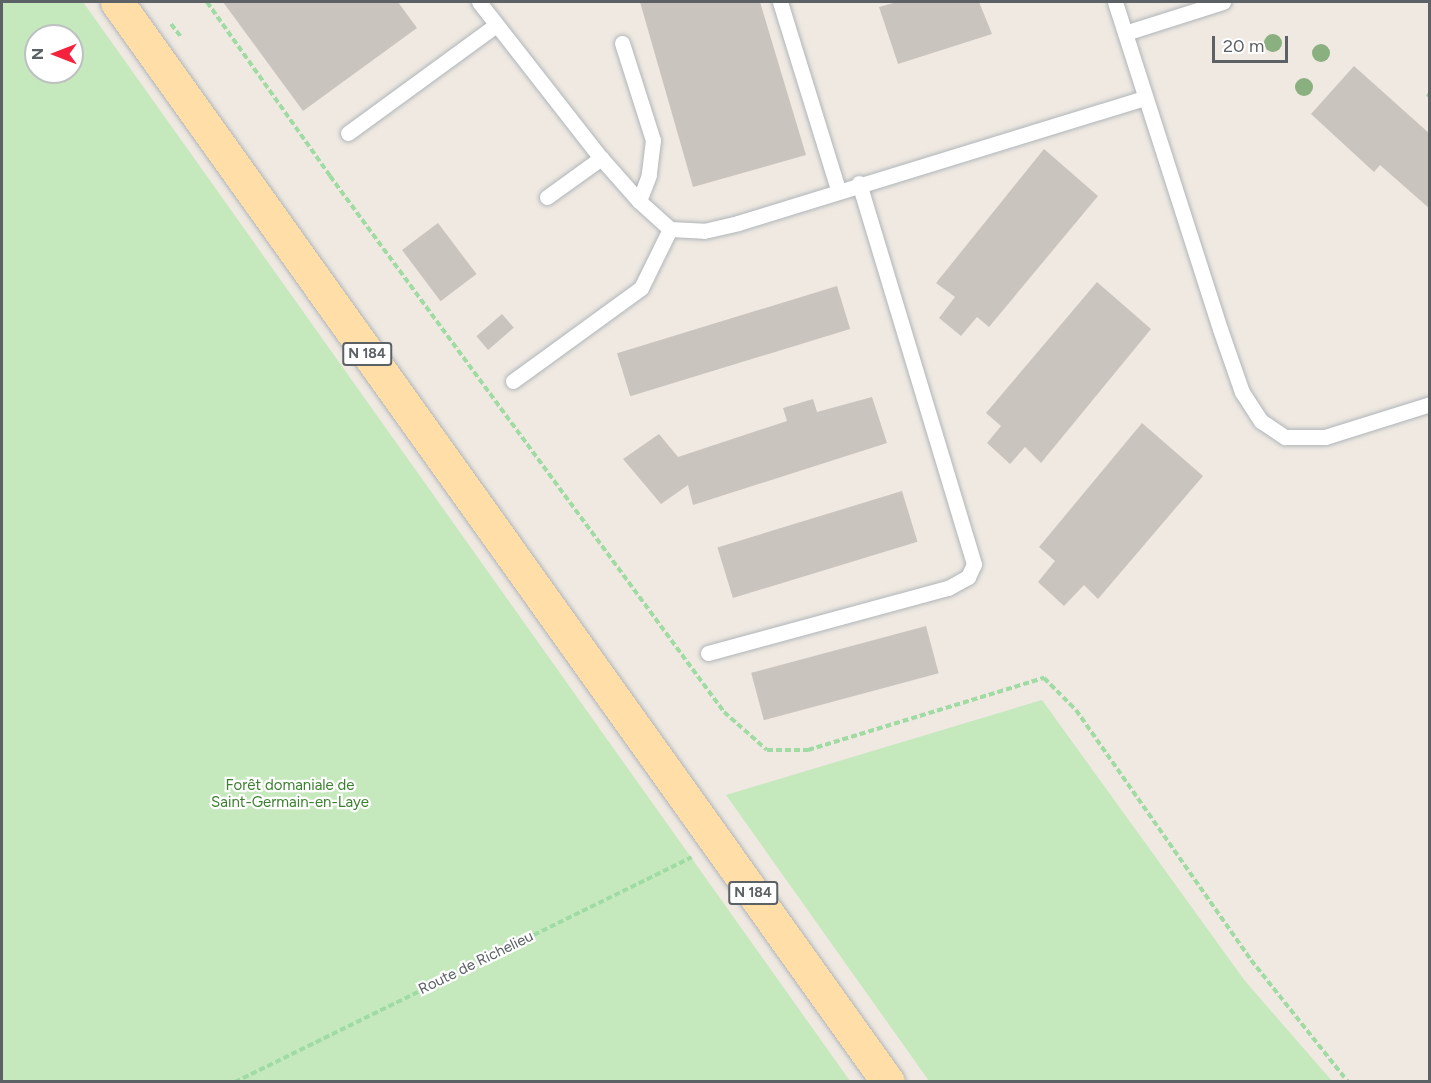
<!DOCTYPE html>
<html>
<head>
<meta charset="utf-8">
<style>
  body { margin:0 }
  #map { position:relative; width:1431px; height:1083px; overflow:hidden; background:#efe9e2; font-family:Figtree,sans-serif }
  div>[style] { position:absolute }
  .green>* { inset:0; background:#c5e8bd }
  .building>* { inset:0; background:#cac4bf; transform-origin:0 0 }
  .path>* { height:4px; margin-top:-2px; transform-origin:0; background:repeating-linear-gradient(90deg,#9fdba3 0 6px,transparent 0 9px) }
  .roads { filter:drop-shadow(0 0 2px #b0b5b9) drop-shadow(0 0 2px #b0b5b9) }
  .service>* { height:15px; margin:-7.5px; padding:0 7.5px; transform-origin:7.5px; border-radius:7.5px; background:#fff }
  .primary>* { height:33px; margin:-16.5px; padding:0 16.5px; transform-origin:16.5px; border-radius:16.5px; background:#ffdfa7 }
  .trees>* { width:18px; height:18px; margin:-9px; border-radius:50%; background:#8bb07f }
  span { translate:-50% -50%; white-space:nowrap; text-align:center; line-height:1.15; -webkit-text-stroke:4.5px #fff; paint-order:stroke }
  .shield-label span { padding:2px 4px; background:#fff; border:2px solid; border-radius:4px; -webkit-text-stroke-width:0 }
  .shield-label { font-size:14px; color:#5b6164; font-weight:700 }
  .park-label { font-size:15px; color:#3a812e }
  .street-label { font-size:15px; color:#5b6164 }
  .frame { position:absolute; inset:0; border:3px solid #5b6164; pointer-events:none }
  .north { position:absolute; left:24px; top:24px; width:60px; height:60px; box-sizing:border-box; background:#fff; border:2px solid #bdc0c1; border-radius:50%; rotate:270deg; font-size:16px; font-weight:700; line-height:24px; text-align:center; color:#5b6164 }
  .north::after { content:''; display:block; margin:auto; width:21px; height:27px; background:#f4223c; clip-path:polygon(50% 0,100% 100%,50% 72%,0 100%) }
  .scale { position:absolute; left:1212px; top:36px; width:76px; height:27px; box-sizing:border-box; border:3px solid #5b6164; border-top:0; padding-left:8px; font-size:18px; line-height:21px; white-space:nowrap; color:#5b6164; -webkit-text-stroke:4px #fff; paint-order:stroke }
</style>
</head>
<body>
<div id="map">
  <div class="green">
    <i style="clip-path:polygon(evenodd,2px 2px,83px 2px,850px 1081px,2px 1081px,2px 2px,36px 36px,72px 36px,72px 72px,36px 72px,36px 36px)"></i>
    <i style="clip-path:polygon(1042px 700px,1245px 981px,1332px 1081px,929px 1081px,726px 795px)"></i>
  </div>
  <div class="building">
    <i style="clip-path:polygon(223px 2px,398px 2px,417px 28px,303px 111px)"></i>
    <i style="clip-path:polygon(640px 2px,760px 2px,806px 155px,693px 187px)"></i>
    <i style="clip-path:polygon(897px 2px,979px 2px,992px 34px,898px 64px,879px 7px)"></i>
    <i style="clip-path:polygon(1354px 66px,1430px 134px,1430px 209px,1380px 165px,1374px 172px,1311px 114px)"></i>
    <i style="clip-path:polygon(1044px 149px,1098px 196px,989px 327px,977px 317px,961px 336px,939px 318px,955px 297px,936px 283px)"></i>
    <i style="left:438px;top:223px;width:64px;height:45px;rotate:53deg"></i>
    <i style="clip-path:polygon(1097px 282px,1151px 329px,1041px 463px,1025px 447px,1010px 464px,987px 443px,1001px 426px,986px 413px)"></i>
    <i style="left:837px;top:286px;width:45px;height:230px;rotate:73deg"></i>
    <i style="left:502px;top:314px;width:18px;height:34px;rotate:49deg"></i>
    <i style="clip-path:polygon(872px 397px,887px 443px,693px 505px,688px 485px,661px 504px,623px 459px,659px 434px,678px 457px,787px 421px,783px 408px,813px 399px,817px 412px)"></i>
    <i style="clip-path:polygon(1142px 423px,1203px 476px,1098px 599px,1084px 585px,1064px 606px,1038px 582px,1055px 561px,1039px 547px)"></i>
    <i style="left:902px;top:491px;width:53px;height:193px;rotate:73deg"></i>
    <i style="left:926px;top:626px;width:49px;height:181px;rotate:75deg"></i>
  </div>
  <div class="path">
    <i style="left:207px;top:2px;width:213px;rotate:54.7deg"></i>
    <i style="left:330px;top:176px;width:665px;rotate:53.68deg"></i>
    <i style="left:724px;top:712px;width:57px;rotate:41.5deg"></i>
    <i style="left:767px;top:750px;width:41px"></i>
    <i style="left:808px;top:750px;width:247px;rotate:-17deg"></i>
    <i style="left:1044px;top:678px;width:45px;rotate:45deg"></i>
    <i style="left:1076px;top:710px;width:305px;rotate:55deg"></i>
    <i style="left:1251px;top:960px;width:156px;rotate:51.5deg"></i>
    <i style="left:171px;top:24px;width:16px;rotate:52deg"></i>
    <i style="left:1427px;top:94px;width:4px;rotate:34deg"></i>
    <i style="left:235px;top:1082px;width:509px;rotate:-26.21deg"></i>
  </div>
  <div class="roads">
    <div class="service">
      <i style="left:479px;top:2px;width:198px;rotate:52deg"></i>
      <i style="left:601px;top:158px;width:57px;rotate:48.5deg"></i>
      <i style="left:639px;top:201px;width:42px;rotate:42.1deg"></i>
      <i style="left:670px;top:229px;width:34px;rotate:3deg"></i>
      <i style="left:704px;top:231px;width:35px;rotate:-13deg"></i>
      <i style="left:738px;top:223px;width:426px;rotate:-17.1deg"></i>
      <i style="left:780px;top:2px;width:196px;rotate:72.8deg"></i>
      <i style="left:1115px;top:2px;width:343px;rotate:72.2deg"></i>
      <i style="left:1220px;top:329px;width:67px;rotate:70.8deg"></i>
      <i style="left:1242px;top:392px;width:35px;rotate:57deg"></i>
      <i style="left:1261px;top:421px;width:29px;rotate:34deg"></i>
      <i style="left:1285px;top:437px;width:40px"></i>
      <i style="left:1325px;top:437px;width:110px;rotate:-17.4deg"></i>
      <i style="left:1125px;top:33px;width:103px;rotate:-17.6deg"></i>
      <i style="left:622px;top:43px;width:102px;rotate:72.3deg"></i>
      <i style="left:653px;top:140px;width:35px;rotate:97deg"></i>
      <i style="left:649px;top:175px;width:28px;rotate:111deg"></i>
      <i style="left:348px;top:133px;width:183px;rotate:-36.1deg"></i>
      <i style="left:547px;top:197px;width:67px;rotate:-35.8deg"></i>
      <i style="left:513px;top:381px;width:158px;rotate:-36deg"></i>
      <i style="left:641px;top:288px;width:66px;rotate:-63.8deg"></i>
      <i style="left:708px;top:653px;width:249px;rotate:-15.2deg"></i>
      <i style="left:948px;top:588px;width:23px;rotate:-29deg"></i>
      <i style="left:968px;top:577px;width:14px;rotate:-65deg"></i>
      <i style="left:974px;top:564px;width:398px;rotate:-106.8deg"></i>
    </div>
    <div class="primary">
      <i style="left:117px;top:2px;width:1327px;rotate:54.48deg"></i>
    </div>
  </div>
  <div class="trees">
    <i style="left:1273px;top:43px"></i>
    <i style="left:1321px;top:53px"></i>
    <i style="left:1304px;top:87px"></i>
  </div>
  <div class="shield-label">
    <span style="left:367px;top:354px">N 184</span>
    <span style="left:753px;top:893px">N 184</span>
  </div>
  <div class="park-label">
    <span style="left:290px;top:794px">Forêt domaniale de<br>Saint-Germain-en-Laye</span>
  </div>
  <div class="street-label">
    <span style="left:476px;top:963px;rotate:-26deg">Route de Richelieu</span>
  </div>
  <div class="frame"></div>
  <div class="north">N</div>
  <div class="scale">20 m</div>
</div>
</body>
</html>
